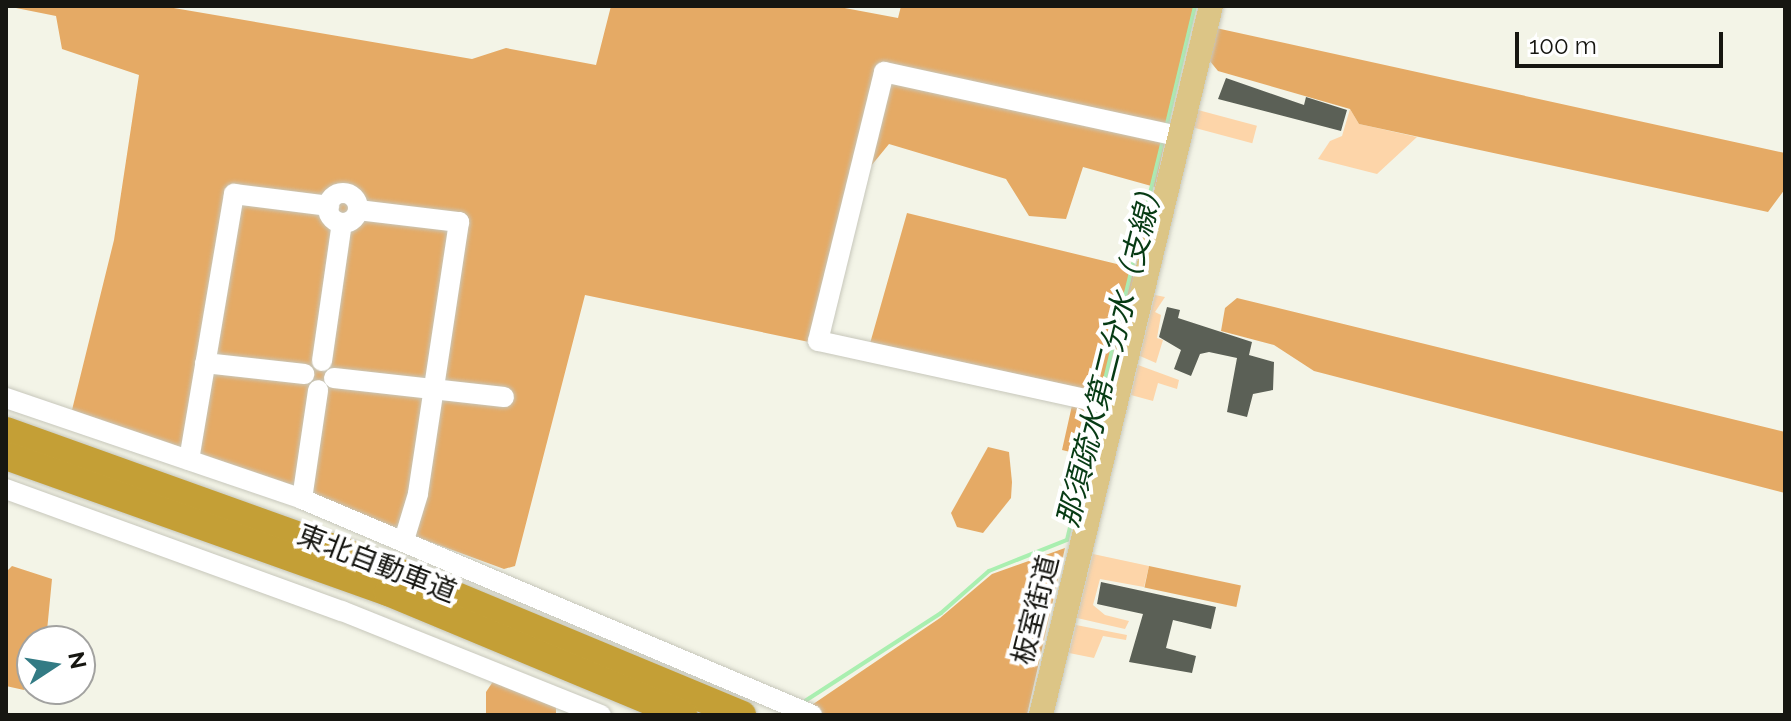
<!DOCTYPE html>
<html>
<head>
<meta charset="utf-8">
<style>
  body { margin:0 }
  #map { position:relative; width:1791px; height:721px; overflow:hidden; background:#f3f4e7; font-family:Raleway,"Noto Sans JP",sans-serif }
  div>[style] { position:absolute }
  .green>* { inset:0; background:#fdd5a9; transform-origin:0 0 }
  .forest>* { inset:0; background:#e5aa65; transform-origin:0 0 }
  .stream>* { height:4px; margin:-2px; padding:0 2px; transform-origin:2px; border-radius:2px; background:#a9efb0 }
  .building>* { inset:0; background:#5b6056 }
  .roads { filter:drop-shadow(0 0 2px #c7c7bb) drop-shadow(0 0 2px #c7c7bb) }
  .minor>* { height:20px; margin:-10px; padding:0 10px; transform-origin:10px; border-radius:10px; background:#fff }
  .minor>.ring { margin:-10px; padding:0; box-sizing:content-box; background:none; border:20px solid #fff; border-radius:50% }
  .major>* { height:24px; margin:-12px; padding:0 12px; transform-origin:12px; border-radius:12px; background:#dcc586 }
  .highway>* { height:28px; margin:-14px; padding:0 14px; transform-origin:14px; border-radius:14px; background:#c49f36 }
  span { translate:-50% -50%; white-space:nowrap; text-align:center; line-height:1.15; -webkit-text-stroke:8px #fff; paint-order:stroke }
  .street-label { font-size:28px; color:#161611 }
  .water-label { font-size:30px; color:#073b14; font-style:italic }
  .frame { position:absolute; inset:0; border:8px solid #161611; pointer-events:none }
  .north { position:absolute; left:16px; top:625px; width:80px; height:80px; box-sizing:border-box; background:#fff; border:2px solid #a2a2a0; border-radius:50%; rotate:78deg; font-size:22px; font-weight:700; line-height:32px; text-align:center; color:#161611 }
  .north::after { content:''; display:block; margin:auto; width:28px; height:36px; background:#337b84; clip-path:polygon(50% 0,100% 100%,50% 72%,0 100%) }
  .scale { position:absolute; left:1515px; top:32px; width:208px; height:36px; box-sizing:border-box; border:4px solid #161611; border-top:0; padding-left:10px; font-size:24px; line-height:28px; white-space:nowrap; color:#161611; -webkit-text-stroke:6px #fff; paint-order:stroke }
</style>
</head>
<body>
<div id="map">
  <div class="green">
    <i style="clip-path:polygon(1350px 109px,1359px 124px,1417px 137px,1377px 174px,1318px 159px,1330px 141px,1342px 136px)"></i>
    <i style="left:1198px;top:110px;width:61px;height:18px;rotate:15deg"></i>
    <i style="clip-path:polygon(1155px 295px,1165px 297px,1155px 312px,1161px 315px,1157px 338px,1163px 340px,1156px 363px,1140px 356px)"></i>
    <i style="clip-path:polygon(1138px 365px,1179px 380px,1177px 389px,1158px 383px,1153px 401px,1131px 395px)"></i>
    <i style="clip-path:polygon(1093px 554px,1149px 566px,1144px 587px,1100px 579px,1093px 605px,1105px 615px,1129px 621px,1125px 629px,1077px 618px)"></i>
    <i style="clip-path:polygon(1076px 625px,1127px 635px,1126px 640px,1103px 636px,1094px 658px,1069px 653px)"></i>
  </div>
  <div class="forest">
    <i style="clip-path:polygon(6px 6px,162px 6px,472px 59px,506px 48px,596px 65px,611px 6px,834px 6px,898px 18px,901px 6px,1194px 6px,1155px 187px,1083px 167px,1066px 219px,1029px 216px,1006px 179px,889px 144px,843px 200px,809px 342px,585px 295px,515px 566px,504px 569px,72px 410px,114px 240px,139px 75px,62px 49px,56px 16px)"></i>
    <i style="clip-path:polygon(1216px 28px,1785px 153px,1785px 189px,1768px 212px,1359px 124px,1350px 109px,1218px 71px,1209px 60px)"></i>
    <i style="clip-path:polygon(907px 213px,1125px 266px,1136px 280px,1094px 447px,1083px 455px,1062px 450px,1075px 392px,869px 347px)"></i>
    <i style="clip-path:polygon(1237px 298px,1785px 432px,1785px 493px,1314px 371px,1274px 345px,1221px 331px,1225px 308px)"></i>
    <i style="clip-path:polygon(988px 447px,1009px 452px,1012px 482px,1011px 498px,983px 533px,957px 527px,951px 513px)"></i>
    <i style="clip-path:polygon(1065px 548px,1027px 715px,797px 715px,940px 618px,992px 574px)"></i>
    <i style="clip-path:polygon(12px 566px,52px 579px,46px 641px,32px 641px,32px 679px,24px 690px,6px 686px,6px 572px)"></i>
    <i style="left:1149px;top:566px;width:94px;height:22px;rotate:12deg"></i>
    <i style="clip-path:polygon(494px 680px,556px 699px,556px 715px,486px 715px,486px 692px)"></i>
  </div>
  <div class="stream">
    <i style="left:1166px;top:128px;width:125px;rotate:-76.6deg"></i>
    <i style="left:1101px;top:396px;width:263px;rotate:-76.4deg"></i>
    <i style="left:805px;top:701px;width:162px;rotate:-32.9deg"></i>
    <i style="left:941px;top:613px;width:64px;rotate:-41.2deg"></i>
    <i style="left:989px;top:571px;width:84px;rotate:-21.7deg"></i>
    <i style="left:1067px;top:540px;width:135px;rotate:-76.7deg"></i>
  </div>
  <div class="building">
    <i style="clip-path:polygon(1226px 78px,1304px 105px,1306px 97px,1347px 110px,1341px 131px,1218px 99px)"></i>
    <i style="clip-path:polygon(1167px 307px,1180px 310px,1178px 318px,1252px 342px,1249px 355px,1274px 362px,1273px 390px,1253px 394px,1247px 417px,1227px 412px,1237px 358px,1209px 352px,1200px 354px,1191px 376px,1174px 369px,1181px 350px,1159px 337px)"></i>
    <i style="clip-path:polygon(1101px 582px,1216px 607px,1211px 629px,1173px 620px,1166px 648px,1196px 656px,1192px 673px,1129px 662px,1143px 614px,1097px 604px)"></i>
  </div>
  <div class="roads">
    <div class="minor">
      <i class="ring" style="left:328px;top:193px;width:10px;height:10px"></i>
      <i style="left:358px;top:210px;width:102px;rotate:6.8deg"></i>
      <i style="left:459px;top:222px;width:275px;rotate:98.6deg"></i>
      <i style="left:418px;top:494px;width:48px;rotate:106.9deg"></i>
      <i style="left:322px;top:361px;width:139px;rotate:-81.8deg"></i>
      <i style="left:205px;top:363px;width:100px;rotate:6.3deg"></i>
      <i style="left:334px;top:378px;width:171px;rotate:6.4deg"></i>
      <i style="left:6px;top:398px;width:313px;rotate:18.8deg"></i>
      <i style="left:302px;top:499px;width:554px;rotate:22.95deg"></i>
      <i style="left:1117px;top:406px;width:306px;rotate:-167.7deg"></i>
      <i style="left:818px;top:341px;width:277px;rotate:-76.2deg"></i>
      <i style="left:884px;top:72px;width:304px;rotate:12.3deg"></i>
      <i style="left:189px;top:460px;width:270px;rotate:-80.4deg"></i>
      <i style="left:234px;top:194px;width:96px;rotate:7.2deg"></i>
      <i style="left:6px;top:489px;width:357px;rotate:20deg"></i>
      <i style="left:342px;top:611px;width:279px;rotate:21.9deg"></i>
      <i style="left:302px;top:499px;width:110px;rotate:-81.6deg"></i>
    </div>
    <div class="major">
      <i style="left:1041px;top:715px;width:729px;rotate:-76.52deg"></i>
    </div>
    <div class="highway">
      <i style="left:6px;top:431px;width:412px;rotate:19.7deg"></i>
      <i style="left:394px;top:570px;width:377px;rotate:22.6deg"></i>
      <i style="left:6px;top:456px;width:405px;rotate:19.6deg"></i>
      <i style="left:388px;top:592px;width:320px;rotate:22.6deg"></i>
    </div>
  </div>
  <div class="street-label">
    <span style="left:377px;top:564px;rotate:21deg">東北自動車道</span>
    <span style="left:1036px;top:610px;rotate:-76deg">板室街道</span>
  </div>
  <div class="water-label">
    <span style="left:1111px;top:352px;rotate:-76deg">那須疏水第二分水（支線）</span>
  </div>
  <div class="frame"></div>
  <div class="north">N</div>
  <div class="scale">100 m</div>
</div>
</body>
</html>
